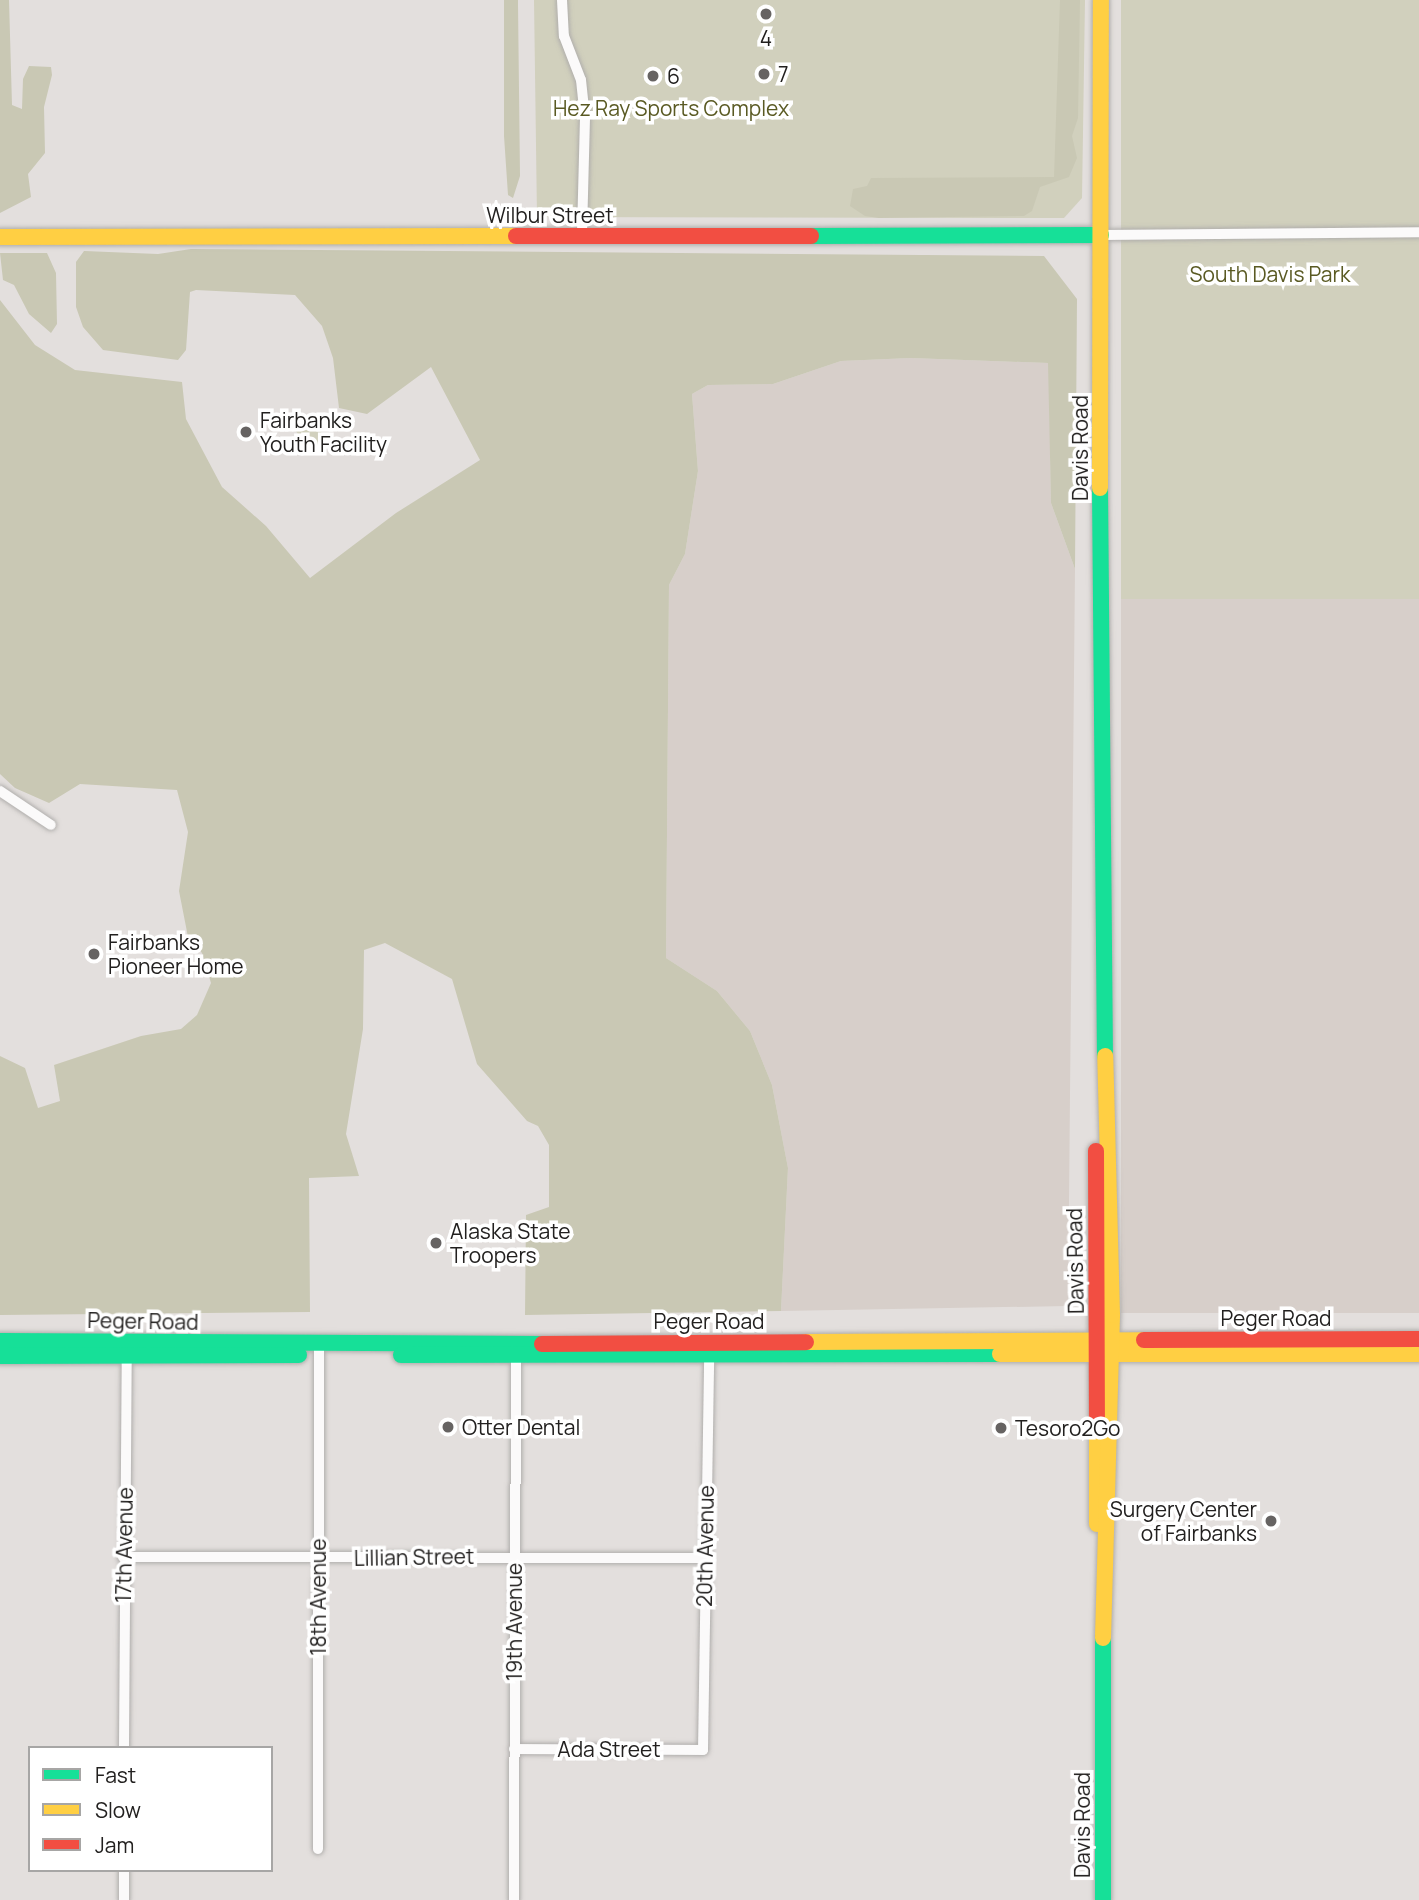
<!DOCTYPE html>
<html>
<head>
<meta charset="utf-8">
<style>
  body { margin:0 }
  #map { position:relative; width:1419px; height:1900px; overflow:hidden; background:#e3dfdd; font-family:Manrope,sans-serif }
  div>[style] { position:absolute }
  .built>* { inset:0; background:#d7cfca; transform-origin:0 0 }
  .green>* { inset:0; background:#d1d0bd; transform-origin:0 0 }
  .forest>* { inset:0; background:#c9c8b4 }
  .roads { filter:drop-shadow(0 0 2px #b0aeac) drop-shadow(0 0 2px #b0aeac) }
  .street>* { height:10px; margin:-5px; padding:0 5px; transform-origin:5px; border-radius:5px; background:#fbfafa }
  .fast>* { height:16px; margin:-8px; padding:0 8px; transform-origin:8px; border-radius:8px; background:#16e098 }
  .slow>* { height:16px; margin:-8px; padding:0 8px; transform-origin:8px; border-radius:8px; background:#ffcf43 }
  .jam>* { height:16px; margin:-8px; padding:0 8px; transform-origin:8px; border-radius:8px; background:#f24e42 }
  .dots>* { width:19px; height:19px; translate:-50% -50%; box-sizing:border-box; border:4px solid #fff; border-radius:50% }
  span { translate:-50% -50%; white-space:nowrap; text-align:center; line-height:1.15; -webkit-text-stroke:7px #fff; paint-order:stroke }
  .poi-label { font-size:21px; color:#22201f }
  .left { translate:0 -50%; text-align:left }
  .right { translate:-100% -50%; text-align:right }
  .park-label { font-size:21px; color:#5a5a23 }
  .street-label { font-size:21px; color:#22201f }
  .legend { position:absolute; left:28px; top:1746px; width:245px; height:126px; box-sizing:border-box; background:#fff; border:2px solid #a7a6a5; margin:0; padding:9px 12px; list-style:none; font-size:21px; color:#22201f }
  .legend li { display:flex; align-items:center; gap:14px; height:35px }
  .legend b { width:35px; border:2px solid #a7a6a5 }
</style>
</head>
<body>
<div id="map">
  <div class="built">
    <i style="clip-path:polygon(911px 358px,1049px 363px,1051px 503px,1075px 569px,1068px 1306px,781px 1311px,788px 1168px,772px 1085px,750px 1031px,717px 991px,666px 958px,669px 585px,685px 554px,698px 471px,692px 394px,708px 385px,773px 384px,841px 361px)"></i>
    <i style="left:1419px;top:596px;width:717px;height:298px;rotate:90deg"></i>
  </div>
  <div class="green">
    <i style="clip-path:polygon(534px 0,1085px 0,1082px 198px,1064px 218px,537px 217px)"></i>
    <i style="left:1121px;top:0;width:298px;height:599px"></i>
    <i style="left:314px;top:420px;width:24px;height:21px;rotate:60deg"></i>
  </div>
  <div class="forest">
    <i style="clip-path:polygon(0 0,9px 0,12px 105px,22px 109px,23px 79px,29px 66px,51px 67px,52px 75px,44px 107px,45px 153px,28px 174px,31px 197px,0 213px)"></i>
    <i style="clip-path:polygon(504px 0,518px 0,518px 4px,520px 176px,513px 198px,508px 195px,504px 136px)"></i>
    <i style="clip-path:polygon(1060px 0,1080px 0,1078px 118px,1072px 136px,1077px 158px,1069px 177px,1040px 187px,1032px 211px,1024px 216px,879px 218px,865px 216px,850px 206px,853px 189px,867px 186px,871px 178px,1054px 177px)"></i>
    <i style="clip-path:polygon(191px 249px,1044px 256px,1077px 299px,1075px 569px,1051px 503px,1048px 363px,911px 358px,841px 361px,773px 384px,708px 385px,692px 394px,698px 471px,685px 554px,669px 585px,666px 958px,717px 991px,750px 1031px,772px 1085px,788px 1168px,781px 1311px,525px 1315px,526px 1215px,549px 1207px,549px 1145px,538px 1126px,527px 1121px,477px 1064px,452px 979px,385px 943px,364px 950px,363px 1029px,346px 1134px,359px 1176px,309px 1178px,310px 1312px,0 1315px,0 1056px,25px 1068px,38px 1108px,60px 1101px,54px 1065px,141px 1036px,181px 1029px,197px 1015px,211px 983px,202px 953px,188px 937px,179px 891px,188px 832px,177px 790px,80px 784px,49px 803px,15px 788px,0 774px,0 300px,35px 345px,75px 370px,182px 382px,186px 419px,222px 487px,266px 526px,310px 578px,396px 513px,480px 460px,431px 367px,367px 414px,339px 408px,333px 358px,322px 326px,295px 295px,196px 290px,190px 292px,186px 350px,178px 360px,103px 350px,83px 327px,76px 307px,76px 262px,84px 251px,158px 254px)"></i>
    <i style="clip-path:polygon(0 253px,47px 253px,56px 273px,57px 324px,51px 333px,29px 314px,14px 285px,3px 280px)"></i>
  </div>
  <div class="roads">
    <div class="street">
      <i style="left:562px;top:0;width:36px;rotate:87deg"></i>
      <i style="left:564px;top:36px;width:47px;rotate:68.9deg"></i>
      <i style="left:581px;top:80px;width:38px;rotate:84deg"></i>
      <i style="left:585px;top:118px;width:118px;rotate:91.5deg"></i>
      <i style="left:1101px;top:235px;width:318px;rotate:-0.5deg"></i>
      <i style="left:0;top:791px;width:61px;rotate:33.7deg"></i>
      <i style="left:123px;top:1557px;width:582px;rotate:0.1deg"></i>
      <i style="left:124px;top:1748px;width:397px;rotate:-89.6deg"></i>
      <i style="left:514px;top:1749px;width:189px;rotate:0.3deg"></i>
      <i style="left:703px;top:1750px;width:400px;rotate:-89.1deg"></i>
      <i style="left:318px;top:1849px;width:504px;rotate:-89.89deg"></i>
      <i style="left:124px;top:1870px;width:30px;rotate:90deg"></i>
      <i style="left:514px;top:1900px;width:550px;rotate:-89.79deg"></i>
    </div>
    <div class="fast">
      <i style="left:811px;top:236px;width:290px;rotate:-0.2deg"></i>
      <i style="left:1100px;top:488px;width:568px;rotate:89.5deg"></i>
      <i style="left:0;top:1341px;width:542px;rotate:0.32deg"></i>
      <i style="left:401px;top:1355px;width:599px;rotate:-0.1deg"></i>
      <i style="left:0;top:1356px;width:299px;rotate:-0.2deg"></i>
      <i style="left:1103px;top:1638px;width:262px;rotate:90deg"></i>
    </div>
    <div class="slow">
      <i style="left:0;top:237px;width:516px;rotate:-0.11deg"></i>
      <i style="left:1100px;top:488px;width:488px;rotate:-89.9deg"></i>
      <i style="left:806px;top:1342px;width:338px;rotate:-0.3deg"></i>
      <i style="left:1000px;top:1354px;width:419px"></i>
      <i style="left:1097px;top:1424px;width:100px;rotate:90deg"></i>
      <i style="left:1103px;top:1638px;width:323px;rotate:-88.4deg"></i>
      <i style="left:1112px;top:1315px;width:259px;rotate:-91.5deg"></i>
    </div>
    <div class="jam">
      <i style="left:516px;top:236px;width:295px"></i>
      <i style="left:1096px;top:1151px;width:273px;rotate:89.8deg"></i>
      <i style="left:1144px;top:1340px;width:275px;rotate:-0.2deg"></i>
      <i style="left:542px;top:1344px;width:264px;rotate:-0.4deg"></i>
    </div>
  </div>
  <div class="dots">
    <i style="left:766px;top:14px;background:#666362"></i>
    <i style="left:764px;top:74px;background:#666362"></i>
    <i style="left:653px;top:76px;background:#666362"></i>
    <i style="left:246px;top:432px;background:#666362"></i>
    <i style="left:94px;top:954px;background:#666362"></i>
    <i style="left:436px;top:1243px;background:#666362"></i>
    <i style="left:448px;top:1427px;background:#666362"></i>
    <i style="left:1001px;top:1428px;background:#666362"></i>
    <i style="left:1271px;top:1521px;background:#666362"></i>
  </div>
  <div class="poi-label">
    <span style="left:766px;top:38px">4</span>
    <span class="left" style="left:778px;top:74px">7</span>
    <span class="left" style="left:667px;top:76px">6</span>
    <span class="left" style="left:260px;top:432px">Fairbanks<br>Youth Facility</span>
    <span class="left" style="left:108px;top:954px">Fairbanks<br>Pioneer Home</span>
    <span class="left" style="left:450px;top:1243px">Alaska State<br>Troopers</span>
    <span class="left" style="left:462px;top:1427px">Otter Dental</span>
    <span class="left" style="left:1015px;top:1428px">Tesoro2Go</span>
    <span class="right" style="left:1257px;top:1521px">Surgery Center<br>of Fairbanks</span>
  </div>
  <div class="park-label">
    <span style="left:671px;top:108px">Hez Ray Sports Complex</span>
    <span style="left:1270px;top:274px">South Davis Park</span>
  </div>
  <div class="street-label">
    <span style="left:550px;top:215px">Wilbur Street</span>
    <span style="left:1080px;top:448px;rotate:-90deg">Davis Road</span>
    <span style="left:1075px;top:1261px;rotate:-91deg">Davis Road</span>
    <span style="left:1276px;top:1318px">Peger Road</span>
    <span style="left:143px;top:1321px;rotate:1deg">Peger Road</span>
    <span style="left:709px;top:1321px">Peger Road</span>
    <span style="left:124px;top:1545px;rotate:-89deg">17th Avenue</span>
    <span style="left:705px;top:1546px;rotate:-89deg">20th Avenue</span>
    <span style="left:414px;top:1557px;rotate:-1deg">Lillian Street</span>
    <span style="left:318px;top:1597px;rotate:-90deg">18th Avenue</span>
    <span style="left:514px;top:1622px;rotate:-90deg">19th Avenue</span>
    <span style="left:609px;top:1749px">Ada Street</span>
    <span style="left:1082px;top:1825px;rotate:-90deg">Davis Road</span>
  </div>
  <ul class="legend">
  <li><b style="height:9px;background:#16e098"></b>Fast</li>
  <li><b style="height:9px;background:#ffcf43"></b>Slow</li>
  <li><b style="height:9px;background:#f24e42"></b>Jam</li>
  </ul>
</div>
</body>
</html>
